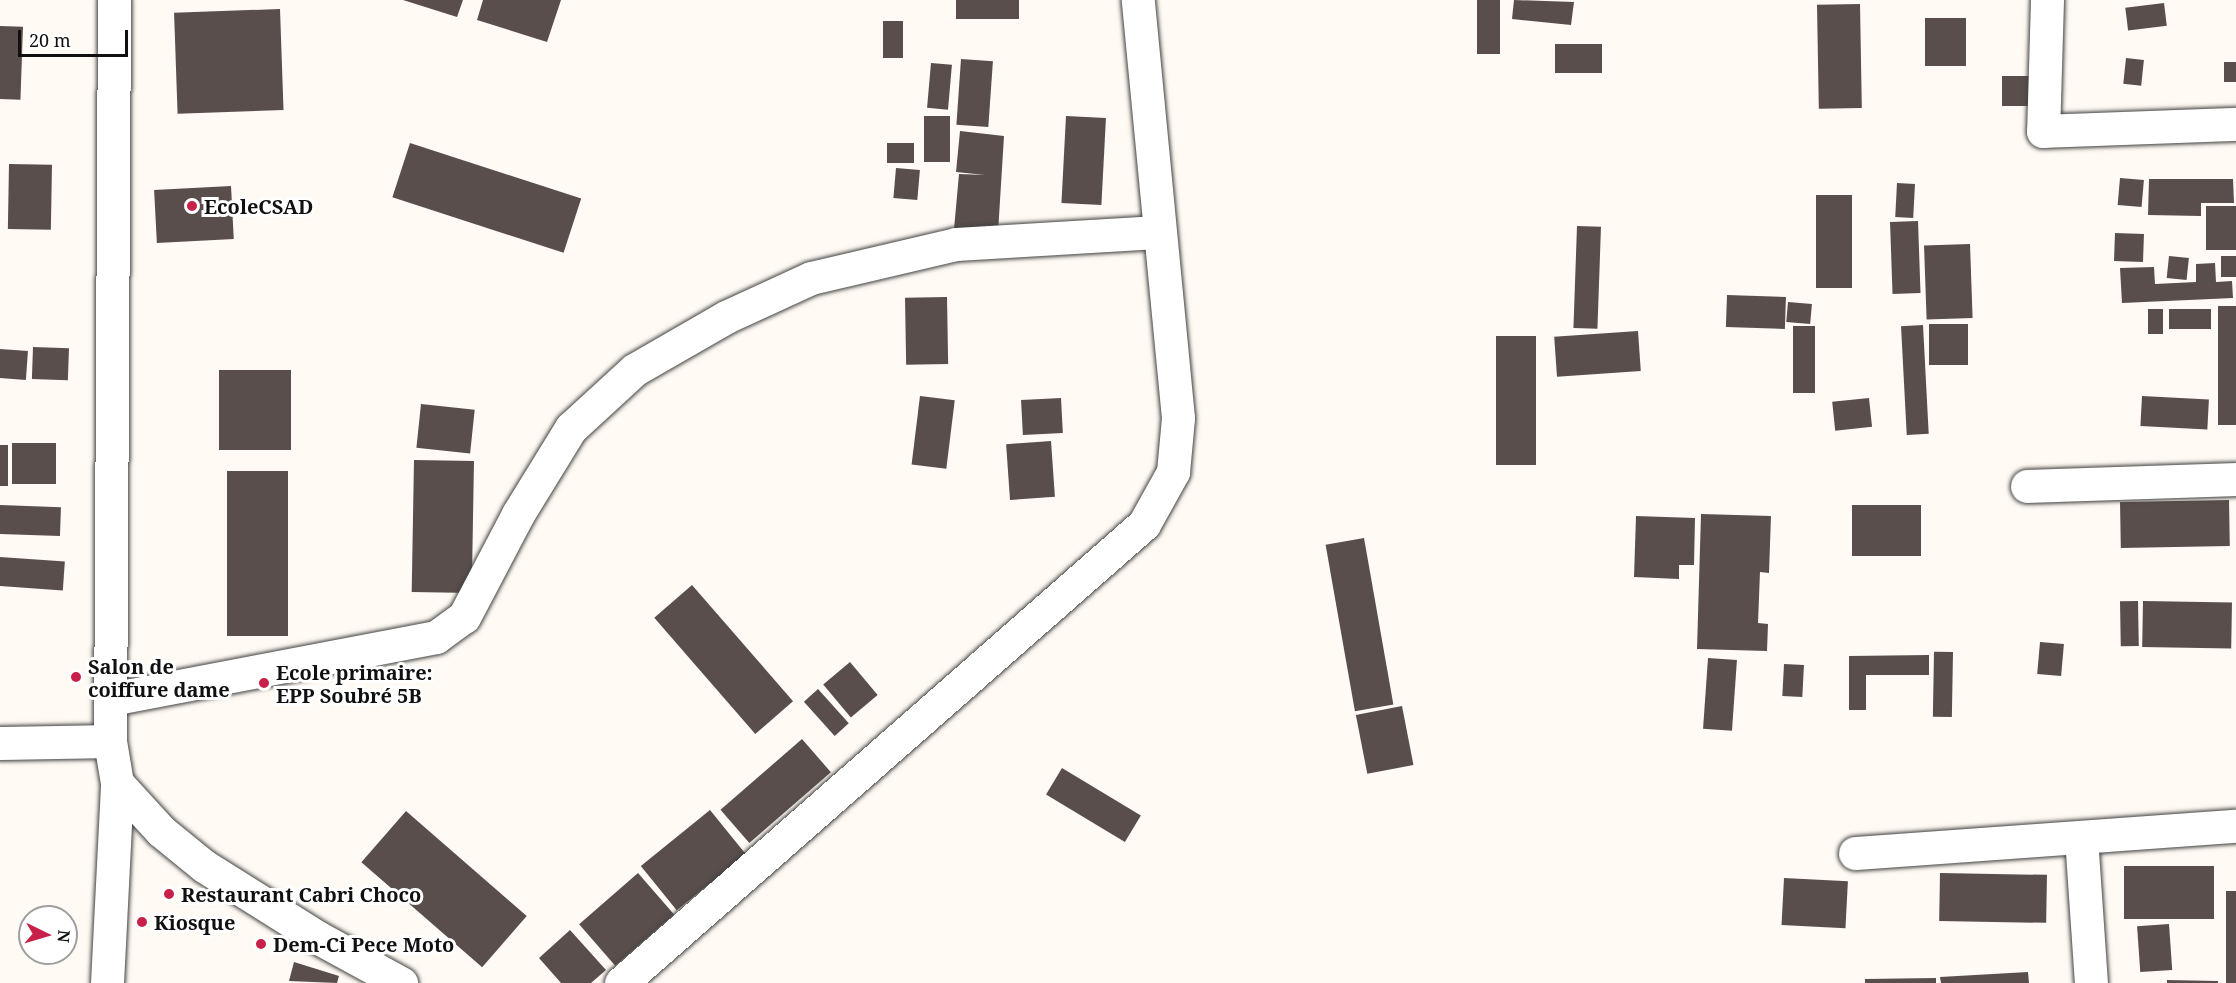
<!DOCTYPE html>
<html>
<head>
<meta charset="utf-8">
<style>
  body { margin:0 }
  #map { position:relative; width:2236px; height:983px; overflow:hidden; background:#fffaf3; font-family:"Noto Serif",serif }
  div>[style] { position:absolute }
  .building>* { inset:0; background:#594e4c; transform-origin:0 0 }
  .roads { filter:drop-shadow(0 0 2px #434343) drop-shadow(0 0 2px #434343) }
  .minor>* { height:33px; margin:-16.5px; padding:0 16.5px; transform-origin:16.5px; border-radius:16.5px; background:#fff }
  .dots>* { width:16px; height:16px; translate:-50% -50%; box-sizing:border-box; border:3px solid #fff; border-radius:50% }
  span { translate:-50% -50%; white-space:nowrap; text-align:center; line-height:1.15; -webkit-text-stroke:6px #fff; paint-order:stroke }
  .poi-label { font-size:20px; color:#101010; font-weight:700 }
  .left { translate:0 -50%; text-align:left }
  .north { position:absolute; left:18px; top:905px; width:60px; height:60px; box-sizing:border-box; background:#fff; border:2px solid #9f9f9f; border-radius:50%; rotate:95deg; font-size:16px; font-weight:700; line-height:24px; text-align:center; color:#101010 }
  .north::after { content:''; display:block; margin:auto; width:21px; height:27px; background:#c72149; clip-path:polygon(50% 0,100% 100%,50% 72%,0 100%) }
  .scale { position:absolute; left:18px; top:30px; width:110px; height:27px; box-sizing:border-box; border:3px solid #101010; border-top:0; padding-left:8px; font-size:18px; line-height:21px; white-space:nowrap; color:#101010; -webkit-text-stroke:4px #fff; paint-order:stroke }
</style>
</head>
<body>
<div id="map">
  <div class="building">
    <i style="clip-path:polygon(403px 0,463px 0,457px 17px)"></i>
    <i style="clip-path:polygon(483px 0,561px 0,547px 42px,477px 20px)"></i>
    <i style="left:956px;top:0;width:63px;height:19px"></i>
    <i style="left:1477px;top:0;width:23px;height:54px"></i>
    <i style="clip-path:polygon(1514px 0,1574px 2px,1571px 25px,1512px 19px)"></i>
    <i style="left:2164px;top:3px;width:23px;height:39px;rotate:83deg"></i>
    <i style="left:1860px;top:4px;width:104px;height:43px;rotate:89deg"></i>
    <i style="left:280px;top:9px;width:101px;height:106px;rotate:88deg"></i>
    <i style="left:1966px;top:18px;width:48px;height:41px;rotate:90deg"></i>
    <i style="left:883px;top:21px;width:20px;height:37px"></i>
    <i style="left:0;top:26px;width:23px;height:73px;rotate:2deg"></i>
    <i style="left:1555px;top:44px;width:47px;height:29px"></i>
    <i style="left:2126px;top:58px;width:18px;height:26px;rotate:6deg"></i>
    <i style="left:961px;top:59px;width:32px;height:66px;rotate:4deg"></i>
    <i style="left:2224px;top:62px;width:12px;height:20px"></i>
    <i style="left:931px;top:63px;width:21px;height:45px;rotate:5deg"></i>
    <i style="left:2037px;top:76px;width:30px;height:35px;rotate:90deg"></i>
    <i style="left:924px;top:116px;width:26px;height:46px"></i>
    <i style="left:1066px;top:116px;width:40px;height:87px;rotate:3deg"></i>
    <i style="clip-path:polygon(960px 131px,1004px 136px,998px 233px,954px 229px,959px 174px,985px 175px,956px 172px)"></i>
    <i style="left:410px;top:143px;width:180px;height:57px;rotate:18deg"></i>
    <i style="left:887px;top:143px;width:27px;height:20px"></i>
    <i style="left:9px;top:164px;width:43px;height:65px;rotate:1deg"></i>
    <i style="left:896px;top:168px;width:24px;height:30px;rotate:5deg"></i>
    <i style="left:2120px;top:178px;width:24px;height:27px;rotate:5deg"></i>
    <i style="clip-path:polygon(2149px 179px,2233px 179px,2234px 203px,2201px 203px,2201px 216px,2148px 215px)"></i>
    <i style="left:1897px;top:183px;width:18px;height:34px;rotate:3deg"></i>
    <i style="left:231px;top:186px;width:53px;height:77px;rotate:87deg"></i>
    <i style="left:1816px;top:195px;width:36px;height:93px"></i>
    <i style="left:2206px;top:206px;width:30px;height:44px"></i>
    <i style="left:1918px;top:221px;width:72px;height:28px;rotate:88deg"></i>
    <i style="left:1577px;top:226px;width:24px;height:102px;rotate:2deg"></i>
    <i style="left:2115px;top:233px;width:29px;height:28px;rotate:2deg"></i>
    <i style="left:1970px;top:244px;width:74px;height:46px;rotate:88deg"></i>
    <i style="left:2169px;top:256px;width:20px;height:22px;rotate:6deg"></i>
    <i style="left:2221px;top:256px;width:15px;height:21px"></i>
    <i style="clip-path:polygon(2215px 263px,2216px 282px,2232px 281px,2233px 298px,2122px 303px,2120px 268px,2154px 267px,2155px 284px,2196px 282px,2196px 264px)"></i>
    <i style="left:1727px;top:295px;width:59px;height:32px;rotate:2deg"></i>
    <i style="left:947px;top:297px;width:67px;height:42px;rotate:89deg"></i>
    <i style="left:1788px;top:302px;width:24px;height:20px;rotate:5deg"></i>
    <i style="left:2236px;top:306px;width:119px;height:18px;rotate:90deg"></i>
    <i style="left:2163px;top:309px;width:25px;height:15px;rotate:90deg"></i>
    <i style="left:2169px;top:309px;width:42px;height:20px"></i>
    <i style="left:1929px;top:324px;width:39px;height:41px"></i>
    <i style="left:1923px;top:325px;width:109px;height:22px;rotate:87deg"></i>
    <i style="left:1793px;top:326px;width:22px;height:67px"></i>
    <i style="left:1638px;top:331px;width:40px;height:84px;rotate:86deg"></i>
    <i style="left:1496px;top:336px;width:40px;height:129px"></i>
    <i style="left:33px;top:347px;width:36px;height:32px;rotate:2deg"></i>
    <i style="left:0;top:349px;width:28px;height:29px;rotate:4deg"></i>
    <i style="left:219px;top:370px;width:72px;height:80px"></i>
    <i style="left:920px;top:396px;width:35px;height:69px;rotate:7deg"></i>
    <i style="left:2142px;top:396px;width:67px;height:30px;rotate:3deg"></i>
    <i style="left:1061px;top:398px;width:35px;height:40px;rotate:87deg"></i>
    <i style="left:1869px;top:398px;width:29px;height:37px;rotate:84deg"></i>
    <i style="left:421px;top:404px;width:54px;height:44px;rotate:6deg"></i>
    <i style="left:1051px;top:441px;width:56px;height:45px;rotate:86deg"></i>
    <i style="left:12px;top:443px;width:44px;height:41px"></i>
    <i style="left:0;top:445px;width:8px;height:41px"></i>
    <i style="left:414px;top:460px;width:60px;height:132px;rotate:1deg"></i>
    <i style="left:227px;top:471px;width:61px;height:165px"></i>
    <i style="left:2229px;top:500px;width:46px;height:109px;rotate:89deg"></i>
    <i style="left:0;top:505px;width:61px;height:29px;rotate:2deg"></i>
    <i style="left:1921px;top:505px;width:51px;height:69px;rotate:90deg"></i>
    <i style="clip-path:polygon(1701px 514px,1771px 516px,1769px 573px,1760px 572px,1758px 623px,1768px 624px,1767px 651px,1697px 649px)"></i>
    <i style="clip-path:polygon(1636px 516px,1695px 518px,1694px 565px,1679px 565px,1679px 579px,1634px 577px)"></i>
    <i style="left:1364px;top:538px;width:169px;height:39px;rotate:80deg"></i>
    <i style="left:0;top:557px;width:65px;height:29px;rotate:4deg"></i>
    <i style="left:692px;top:585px;width:154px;height:50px;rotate:49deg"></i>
    <i style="left:2138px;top:601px;width:45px;height:18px;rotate:89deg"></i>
    <i style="left:2143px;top:601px;width:89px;height:46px;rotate:1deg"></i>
    <i style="left:2040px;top:642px;width:24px;height:32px;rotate:5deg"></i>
    <i style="left:1953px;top:652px;width:65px;height:19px;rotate:91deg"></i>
    <i style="clip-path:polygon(1929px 655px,1929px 675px,1866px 675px,1866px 710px,1849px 710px,1849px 656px)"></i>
    <i style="left:1708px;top:658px;width:29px;height:71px;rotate:4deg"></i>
    <i style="left:850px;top:662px;width:43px;height:35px;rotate:50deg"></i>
    <i style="left:1784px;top:664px;width:20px;height:32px;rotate:3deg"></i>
    <i style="left:818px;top:689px;width:46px;height:19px;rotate:48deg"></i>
    <i style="left:1402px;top:706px;width:60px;height:47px;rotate:79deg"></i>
    <i style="left:802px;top:739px;width:44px;height:108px;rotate:49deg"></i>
    <i style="left:1062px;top:768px;width:92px;height:31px;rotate:31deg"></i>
    <i style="left:710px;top:810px;width:57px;height:89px;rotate:51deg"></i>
    <i style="left:406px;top:811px;width:160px;height:68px;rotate:41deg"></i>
    <i style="left:2124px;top:866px;width:90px;height:53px"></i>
    <i style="left:638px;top:873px;width:55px;height:78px;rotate:49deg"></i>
    <i style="left:1940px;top:873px;width:107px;height:48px;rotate:1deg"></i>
    <i style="left:1784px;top:878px;width:64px;height:47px;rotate:3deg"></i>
    <i style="left:2226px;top:891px;width:10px;height:92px"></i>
    <i style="left:2169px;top:924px;width:46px;height:32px;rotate:86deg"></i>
    <i style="clip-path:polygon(570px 930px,606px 970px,591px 983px,561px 983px,539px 958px)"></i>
    <i style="clip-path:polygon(294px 962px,339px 976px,337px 983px,289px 981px)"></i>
    <i style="clip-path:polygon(2028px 972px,2029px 983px,1941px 983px,1940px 977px)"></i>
    <i style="clip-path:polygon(1936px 978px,1936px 983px,1865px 983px,1865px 979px)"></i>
    <i style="clip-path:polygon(2167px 980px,2218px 981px,2218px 983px,2167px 983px)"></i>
  </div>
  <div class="roads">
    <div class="minor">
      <i style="left:2047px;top:0;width:131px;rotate:91.7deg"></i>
      <i style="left:2043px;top:131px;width:193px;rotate:-2.1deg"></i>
      <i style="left:2027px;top:486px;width:209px;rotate:-1.9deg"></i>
      <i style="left:111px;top:699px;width:331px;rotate:-10.8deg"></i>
      <i style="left:436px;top:637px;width:34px;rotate:-36deg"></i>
      <i style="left:464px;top:617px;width:116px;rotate:-62.3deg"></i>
      <i style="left:518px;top:514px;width:101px;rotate:-58.4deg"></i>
      <i style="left:571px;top:428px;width:86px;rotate:-42.6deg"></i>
      <i style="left:634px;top:370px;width:106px;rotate:-29.9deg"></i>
      <i style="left:726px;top:317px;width:94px;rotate:-24.6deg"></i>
      <i style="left:811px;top:278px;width:149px;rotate:-13.2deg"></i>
      <i style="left:956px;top:244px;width:202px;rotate:-3.4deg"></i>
      <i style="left:0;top:743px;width:110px;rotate:-1deg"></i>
      <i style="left:117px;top:783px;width:65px;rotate:47.5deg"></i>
      <i style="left:161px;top:831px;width:55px;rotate:39.1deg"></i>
      <i style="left:204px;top:866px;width:133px;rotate:32.1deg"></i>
      <i style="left:317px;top:937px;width:96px;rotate:28.7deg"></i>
      <i style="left:2081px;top:837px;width:146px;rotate:86.1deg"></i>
      <i style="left:1855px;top:853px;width:382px;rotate:-4.1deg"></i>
      <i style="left:107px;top:983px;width:200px;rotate:-87.1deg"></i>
      <i style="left:117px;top:783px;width:43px;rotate:-99.5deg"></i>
      <i style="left:110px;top:741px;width:741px;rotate:-89.69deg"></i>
      <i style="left:621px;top:983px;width:696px;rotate:-41.27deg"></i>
      <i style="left:1144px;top:524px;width:60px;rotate:-60.9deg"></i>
      <i style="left:1173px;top:472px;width:54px;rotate:-84.7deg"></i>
      <i style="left:1178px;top:418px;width:420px;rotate:-95.5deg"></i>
    </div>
  </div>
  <div class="dots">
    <i style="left:192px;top:206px;background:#c72149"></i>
    <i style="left:76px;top:677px;background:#c72149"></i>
    <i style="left:264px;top:683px;background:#c72149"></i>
    <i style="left:169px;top:894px;background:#c72149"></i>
    <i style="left:142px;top:922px;background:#c72149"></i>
    <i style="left:261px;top:944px;background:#c72149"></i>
  </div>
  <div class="poi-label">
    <span class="left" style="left:204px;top:206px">EcoleCSAD</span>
    <span class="left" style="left:88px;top:678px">Salon de<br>coiffure dame</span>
    <span class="left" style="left:276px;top:684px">Ecole primaire:<br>EPP Soubré 5B</span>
    <span class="left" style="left:181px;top:894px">Restaurant Cabri Choco</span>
    <span class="left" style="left:154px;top:922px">Kiosque</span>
    <span class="left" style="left:273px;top:944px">Dem-Ci Pece Moto</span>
  </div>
  <div class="north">N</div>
  <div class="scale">20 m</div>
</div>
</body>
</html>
